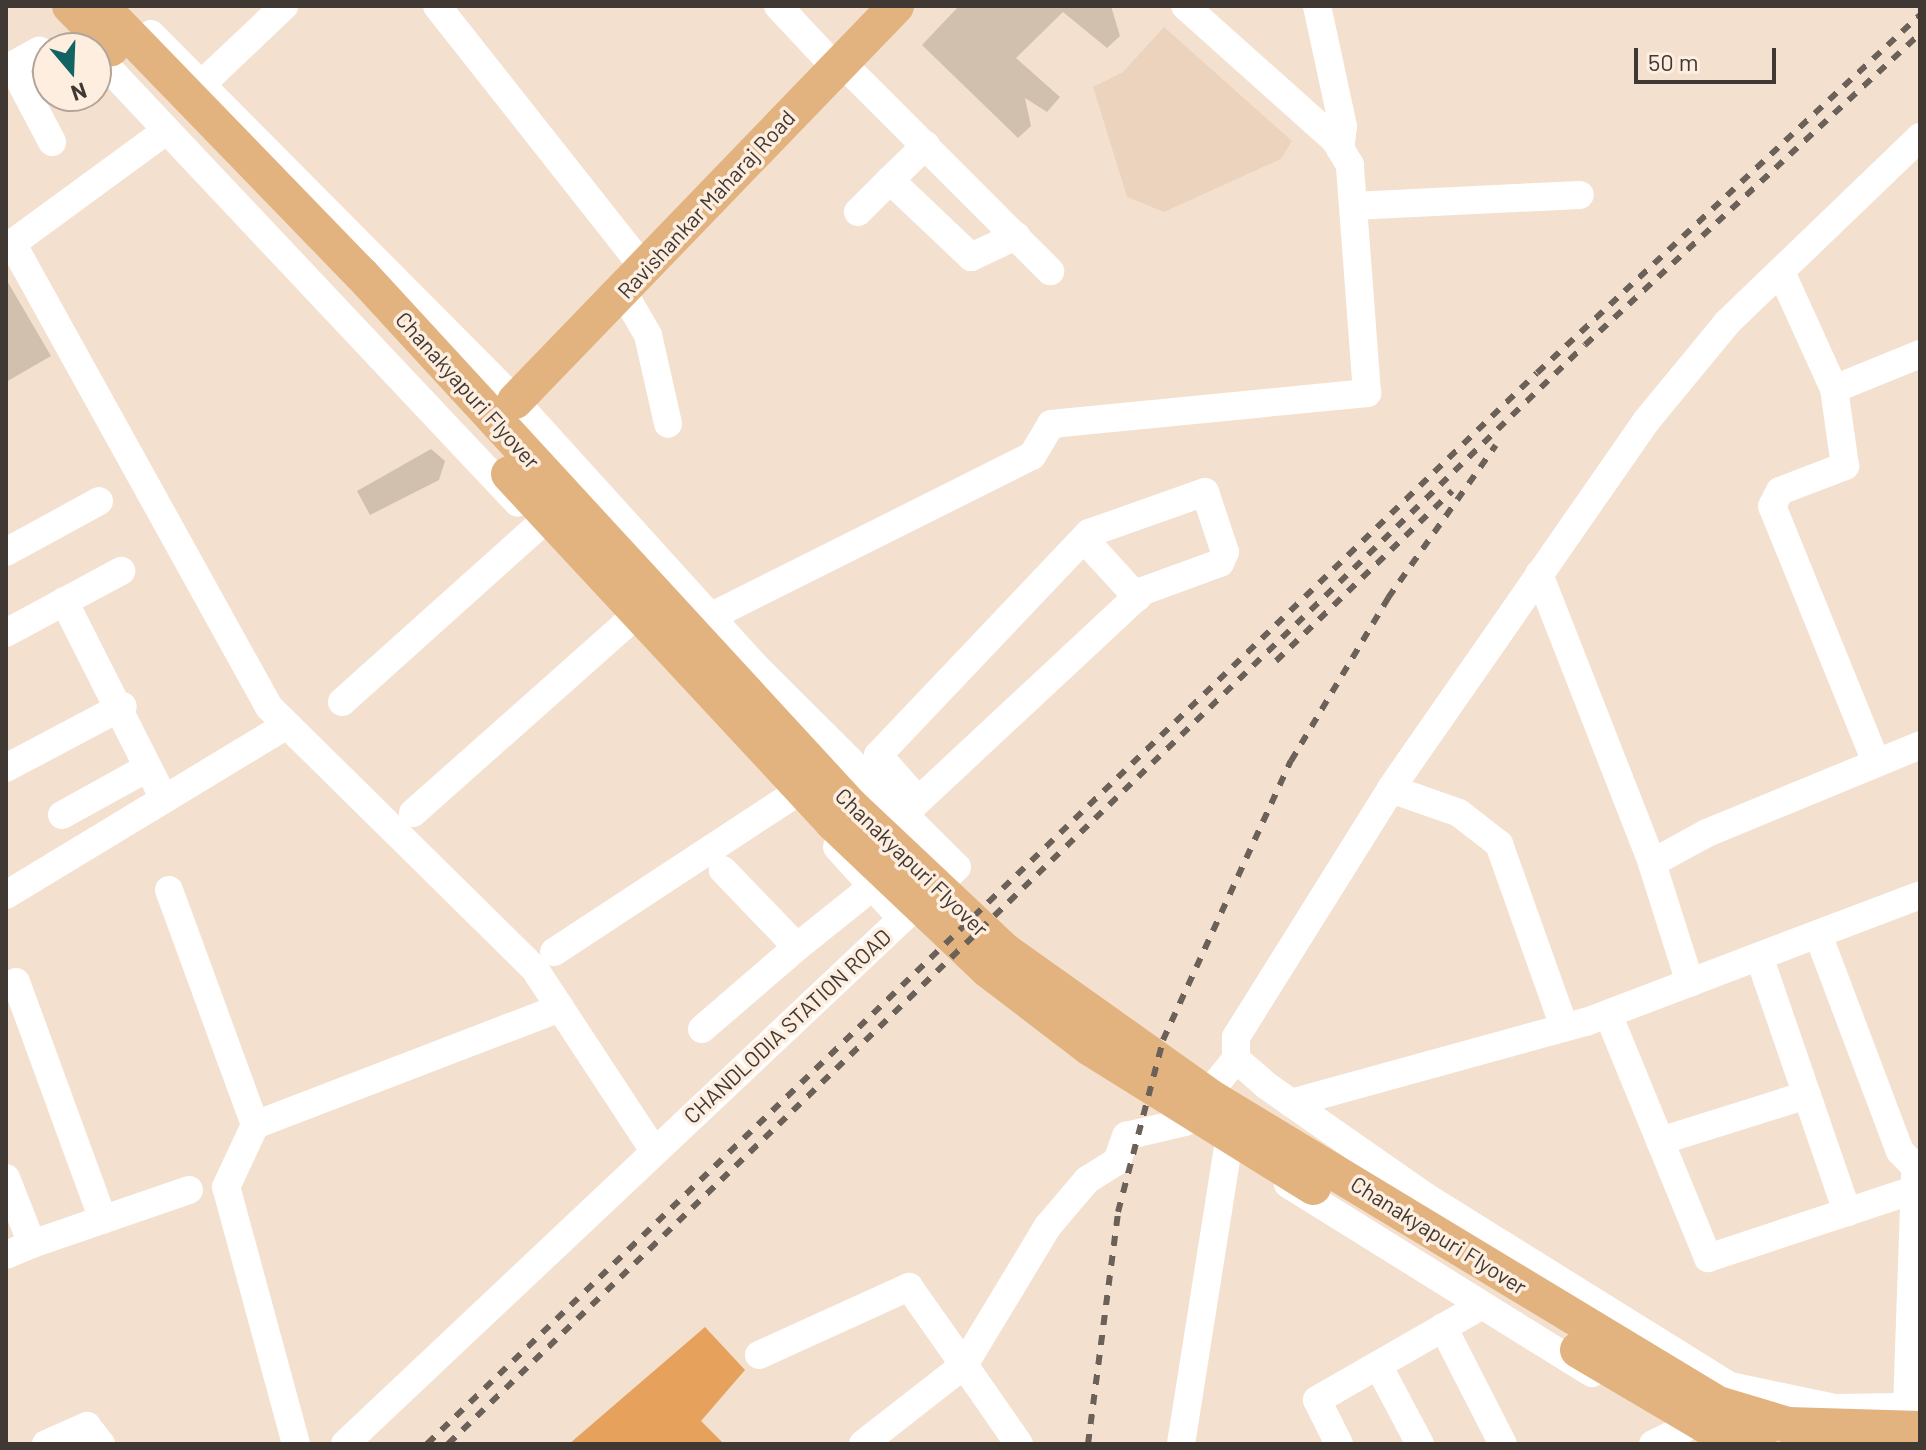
<!DOCTYPE html>
<html>
<head>
<meta charset="utf-8">
<style>
  body { margin:0 }
  #map { position:relative; width:1926px; height:1450px; overflow:hidden; background:#f4e0cf; font-family:Barlow,sans-serif }
  div>[style] { position:absolute }
  .built>* { inset:0; background:#ecd3bd }
  .green>* { inset:0; background:#e6a25d }
  .building>* { inset:0; background:#d2c0af }
  .minor>* { height:28px; margin:-14px; padding:0 14px; transform-origin:14px; border-radius:14px; background:#fff }
  .major>* { height:36px; margin:-18px; padding:0 18px; transform-origin:18px; border-radius:18px; background:#e2b37e }
  .rail>* { height:6px; margin-top:-3px; transform-origin:0; background:repeating-linear-gradient(90deg,#6c6158 0 10px,transparent 0 20px) }
  span { translate:-50% -50%; white-space:nowrap; text-align:center; line-height:1.15; -webkit-text-stroke:7px #feeee0; paint-order:stroke }
  .street-label { font-size:22px; color:#403832 }
  .frame { position:absolute; inset:0; border:8px solid #403832; pointer-events:none }
  .north { position:absolute; left:32px; top:32px; width:80px; height:80px; box-sizing:border-box; background:#feeee0; border:2px solid #b2a59a; border-radius:50%; rotate:161deg; font-size:22px; font-weight:700; line-height:32px; text-align:center; color:#403832 }
  .north::after { content:''; display:block; margin:auto; width:28px; height:36px; background:#136363; clip-path:polygon(50% 0,100% 100%,50% 72%,0 100%) }
  .scale { position:absolute; left:1634px; top:48px; width:142px; height:36px; box-sizing:border-box; border:4px solid #403832; border-top:0; padding-left:10px; font-size:24px; line-height:28px; white-space:nowrap; color:#403832; -webkit-text-stroke:6px #feeee0; paint-order:stroke }
</style>
</head>
<body>
<div id="map">
  <div class="built">
    <i style="clip-path:polygon(1164px 27px,1292px 141px,1281px 159px,1164px 212px,1127px 197px,1093px 87px,1123px 72px)"></i>
  </div>
  <div class="green">
    <i style="clip-path:polygon(705px 1327px,745px 1370px,701px 1421px,724px 1444px,569px 1444px)"></i>
  </div>
  <div class="building">
    <i style="clip-path:polygon(959px 6px,1111px 6px,1120px 36px,1107px 48px,1063px 12px,1016px 58px,1060px 97px,1047px 112px,1025px 98px,1031px 126px,1018px 138px,922px 45px)"></i>
    <i style="clip-path:polygon(6px 279px,51px 356px,6px 382px)"></i>
    <i style="clip-path:polygon(431px 449px,445px 461px,439px 480px,370px 515px,357px 491px)"></i>
  </div>
  <div class="minor">
    <i style="left:437px;top:6px;width:316px;rotate:51.7deg"></i>
    <i style="left:778px;top:6px;width:67px;rotate:46.8deg"></i>
    <i style="left:1317px;top:6px;width:123px;rotate:77.8deg"></i>
    <i style="left:1343px;top:126px;width:23px;rotate:97deg"></i>
    <i style="left:151px;top:34px;width:501px;rotate:45.16deg"></i>
    <i style="left:504px;top:389px;width:372px;rotate:47.8deg"></i>
    <i style="left:754px;top:665px;width:286px;rotate:44.9deg"></i>
    <i style="left:957px;top:867px;width:841px;rotate:136.69deg"></i>
    <i style="left:96px;top:55px;width:615px;rotate:46.71deg"></i>
    <i style="left:841px;top:62px;width:296px;rotate:45deg"></i>
    <i style="left:12px;top:66px;width:86px;rotate:62.2deg"></i>
    <i style="left:6px;top:69px;width:38px;rotate:-29deg"></i>
    <i style="left:203px;top:83px;width:112px;rotate:-43.5deg"></i>
    <i style="left:1920px;top:137px;width:268px;rotate:136.1deg"></i>
    <i style="left:1727px;top:323px;width:126px;rotate:129.5deg"></i>
    <i style="left:1647px;top:420px;width:449px;rotate:124.8deg"></i>
    <i style="left:1391px;top:789px;width:292px;rotate:122deg"></i>
    <i style="left:1236px;top:1037px;width:22px;rotate:90deg"></i>
    <i style="left:1236px;top:1059px;width:41px;rotate:41.1deg"></i>
    <i style="left:1267px;top:1086px;width:194px;rotate:34.9deg"></i>
    <i style="left:1426px;top:1197px;width:358px;rotate:31.9deg"></i>
    <i style="left:1730px;top:1386px;width:107px;rotate:11.8deg"></i>
    <i style="left:1835px;top:1408px;width:72px;rotate:-0.8deg"></i>
    <i style="left:1907px;top:1407px;width:18px;rotate:43deg"></i>
    <i style="left:926px;top:145px;width:50px;rotate:135.8deg"></i>
    <i style="left:890px;top:180px;width:112px;rotate:43.5deg"></i>
    <i style="left:971px;top:257px;width:50px;rotate:-25deg"></i>
    <i style="left:1353px;top:206px;width:227px;rotate:-2.8deg"></i>
    <i style="left:858px;top:212px;width:45px;rotate:-45deg"></i>
    <i style="left:12px;top:243px;width:530px;rotate:61.02deg"></i>
    <i style="left:269px;top:707px;width:372px;rotate:44.6deg"></i>
    <i style="left:534px;top:968px;width:217px;rotate:56.7deg"></i>
    <i style="left:6px;top:248px;width:198px;rotate:-36.2deg"></i>
    <i style="left:1781px;top:272px;width:128px;rotate:65.6deg"></i>
    <i style="left:623px;top:292px;width:50px;rotate:59.8deg"></i>
    <i style="left:648px;top:335px;width:91px;rotate:77.3deg"></i>
    <i style="left:1084px;top:539px;width:79px;rotate:47.6deg"></i>
    <i style="left:6px;top:552px;width:106px;rotate:-28.7deg"></i>
    <i style="left:1539px;top:574px;width:310px;rotate:68.6deg"></i>
    <i style="left:64px;top:601px;width:222px;rotate:63.2deg"></i>
    <i style="left:710px;top:617px;width:360px;rotate:-26.6deg"></i>
    <i style="left:1032px;top:456px;width:37px;rotate:-59deg"></i>
    <i style="left:1051px;top:424px;width:318px;rotate:-5.6deg"></i>
    <i style="left:1367px;top:393px;width:229px;rotate:-94.3deg"></i>
    <i style="left:1350px;top:165px;width:29px;rotate:-121deg"></i>
    <i style="left:1335px;top:140px;width:201px;rotate:-138.2deg"></i>
    <i style="left:6px;top:633px;width:131px;rotate:-28.3deg"></i>
    <i style="left:342px;top:702px;width:263px;rotate:-41.9deg"></i>
    <i style="left:1876px;top:762px;width:276px;rotate:-112.1deg"></i>
    <i style="left:1772px;top:506px;width:17px;rotate:-62deg"></i>
    <i style="left:1780px;top:491px;width:70px;rotate:-21deg"></i>
    <i style="left:1845px;top:466px;width:78px;rotate:-98.1deg"></i>
    <i style="left:1834px;top:389px;width:93px;rotate:-22.1deg"></i>
    <i style="left:6px;top:768px;width:132px;rotate:-27.9deg"></i>
    <i style="left:1391px;top:789px;width:72px;rotate:19.4deg"></i>
    <i style="left:1459px;top:813px;width:51px;rotate:37.8deg"></i>
    <i style="left:1499px;top:844px;width:194px;rotate:70.4deg"></i>
    <i style="left:413px;top:813px;width:285px;rotate:-41.6deg"></i>
    <i style="left:904px;top:814px;width:327px;rotate:-43deg"></i>
    <i style="left:1143px;top:591px;width:82px;rotate:-20deg"></i>
    <i style="left:1220px;top:563px;width:12px;rotate:-66deg"></i>
    <i style="left:1225px;top:552px;width:63px;rotate:-108.4deg"></i>
    <i style="left:1205px;top:492px;width:123px;rotate:160.5deg"></i>
    <i style="left:1089px;top:533px;width:306px;rotate:133.5deg"></i>
    <i style="left:878px;top:755px;width:60px;rotate:48.4deg"></i>
    <i style="left:62px;top:815px;width:97px;rotate:-28.9deg"></i>
    <i style="left:837px;top:847px;width:97px;rotate:47.9deg"></i>
    <i style="left:169px;top:890px;width:250px;rotate:69.9deg"></i>
    <i style="left:6px;top:895px;width:328px;rotate:-31.2deg"></i>
    <i style="left:1819px;top:937px;width:229px;rotate:69.3deg"></i>
    <i style="left:1900px;top:1151px;width:25px;rotate:47deg"></i>
    <i style="left:797px;top:947px;width:96px;rotate:-38.7deg"></i>
    <i style="left:554px;top:952px;width:282px;rotate:-33.3deg"></i>
    <i style="left:1760px;top:959px;width:268px;rotate:71deg"></i>
    <i style="left:16px;top:982px;width:253px;rotate:69.9deg"></i>
    <i style="left:1690px;top:983px;width:126px;rotate:-107.6deg"></i>
    <i style="left:1652px;top:863px;width:63px;rotate:-28.6deg"></i>
    <i style="left:1707px;top:833px;width:230px;rotate:-22.4deg"></i>
    <i style="left:1608px;top:1014px;width:264px;rotate:67.7deg"></i>
    <i style="left:1708px;top:1258px;width:223px;rotate:-18.3deg"></i>
    <i style="left:702px;top:1029px;width:125px;rotate:-40.8deg"></i>
    <i style="left:797px;top:947px;width:107px;rotate:-133.9deg"></i>
    <i style="left:1291px;top:1103px;width:306px;rotate:-15.4deg"></i>
    <i style="left:1586px;top:1022px;width:357px;rotate:-20.8deg"></i>
    <i style="left:1194px;top:1111px;width:67px;rotate:-51.1deg"></i>
    <i style="left:1660px;top:1141px;width:154px;rotate:-17.4deg"></i>
    <i style="left:6px;top:1178px;width:71px;rotate:68.5deg"></i>
    <i style="left:32px;top:1244px;width:28px;rotate:157deg"></i>
    <i style="left:1288px;top:1184px;width:358px;rotate:31.9deg"></i>
    <i style="left:32px;top:1244px;width:166px;rotate:-19deg"></i>
    <i style="left:1443px;top:1327px;width:131px;rotate:62.9deg"></i>
    <i style="left:759px;top:1355px;width:165px;rotate:-24.4deg"></i>
    <i style="left:909px;top:1287px;width:95px;rotate:54.8deg"></i>
    <i style="left:964px;top:1365px;width:128px;rotate:142deg"></i>
    <i style="left:1378px;top:1365px;width:89px;rotate:62deg"></i>
    <i style="left:1907px;top:1407px;width:233px;rotate:-88deg"></i>
    <i style="left:46px;top:1444px;width:45px;rotate:-23.7deg"></i>
    <i style="left:87px;top:1426px;width:23px;rotate:52deg"></i>
    <i style="left:296px;top:1444px;width:266px;rotate:-105.2deg"></i>
    <i style="left:226px;top:1187px;width:68px;rotate:-64.9deg"></i>
    <i style="left:255px;top:1125px;width:327px;rotate:-21deg"></i>
    <i style="left:1019px;top:1444px;width:96px;rotate:-124.8deg"></i>
    <i style="left:964px;top:1365px;width:162px;rotate:-58.9deg"></i>
    <i style="left:1048px;top:1226px;width:60px;rotate:-49.7deg"></i>
    <i style="left:1087px;top:1180px;width:36px;rotate:-32deg"></i>
    <i style="left:1117px;top:1161px;width:27px;rotate:-70deg"></i>
    <i style="left:1126px;top:1136px;width:61px;rotate:-13.3deg"></i>
    <i style="left:1181px;top:1444px;width:301px;rotate:-81deg"></i>
    <i style="left:1339px;top:1444px;width:49px;rotate:-116.6deg"></i>
    <i style="left:1317px;top:1400px;width:190px;rotate:-29.9deg"></i>
    <i style="left:1653px;top:1444px;width:34px;rotate:-26deg"></i>
  </div>
  <div class="major">
    <i style="left:70px;top:6px;width:59px;rotate:45.7deg"></i>
    <i style="left:101px;top:6px;width:373px;rotate:45.9deg"></i>
    <i style="left:361px;top:274px;width:722px;rotate:47.36deg"></i>
    <i style="left:850px;top:805px;width:213px;rotate:43.3deg"></i>
    <i style="left:1005px;top:951px;width:257px;rotate:35.4deg"></i>
    <i style="left:1215px;top:1100px;width:588px;rotate:31.15deg"></i>
    <i style="left:1718px;top:1404px;width:73px;rotate:16.7deg"></i>
    <i style="left:1788px;top:1425px;width:132px;rotate:1.7deg"></i>
    <i style="left:515px;top:401px;width:549px;rotate:-46.03deg"></i>
    <i style="left:509px;top:474px;width:475px;rotate:47.1deg"></i>
    <i style="left:832px;top:822px;width:215px;rotate:43.5deg"></i>
    <i style="left:988px;top:970px;width:128px;rotate:37.4deg"></i>
    <i style="left:1090px;top:1048px;width:263px;rotate:31.9deg"></i>
    <i style="left:1578px;top:1350px;width:151px;rotate:30.6deg"></i>
    <i style="left:1708px;top:1427px;width:53px;rotate:16.4deg"></i>
  </div>
  <div class="rail">
    <i style="left:1276px;top:661px;width:245px;rotate:-44deg"></i>
    <i style="left:427px;top:1444px;width:1542px;rotate:-43.98deg"></i>
    <i style="left:1537px;top:373px;width:524px;rotate:-43.07deg"></i>
    <i style="left:448px;top:1444px;width:1581px;rotate:-44.03deg"></i>
    <i style="left:1585px;top:345px;width:457px;rotate:-42.9deg"></i>
    <i style="left:1088px;top:1444px;width:234px;rotate:-82.6deg"></i>
    <i style="left:1118px;top:1212px;width:178px;rotate:-75.3deg"></i>
    <i style="left:1163px;top:1040px;width:307px;rotate:-65.4deg"></i>
    <i style="left:1291px;top:761px;width:190px;rotate:-59.2deg"></i>
    <i style="left:1388px;top:598px;width:187px;rotate:-54.8deg"></i>
  </div>
  <div class="street-label">
    <span style="left:706px;top:204px;rotate:-47deg">Ravishankar Maharaj Road</span>
    <span style="left:468px;top:390px;rotate:48deg">Chanakyapuri Flyover</span>
    <span style="left:912px;top:862px;rotate:44deg">Chanakyapuri Flyover</span>
    <span style="left:787px;top:1026px;rotate:-43deg">CHANDLODIA STATION ROAD</span>
    <span style="left:1439px;top:1235px;rotate:32deg">Chanakyapuri Flyover</span>
  </div>
  <div class="frame"></div>
  <div class="north">N</div>
  <div class="scale">50 m</div>
</div>
</body>
</html>
